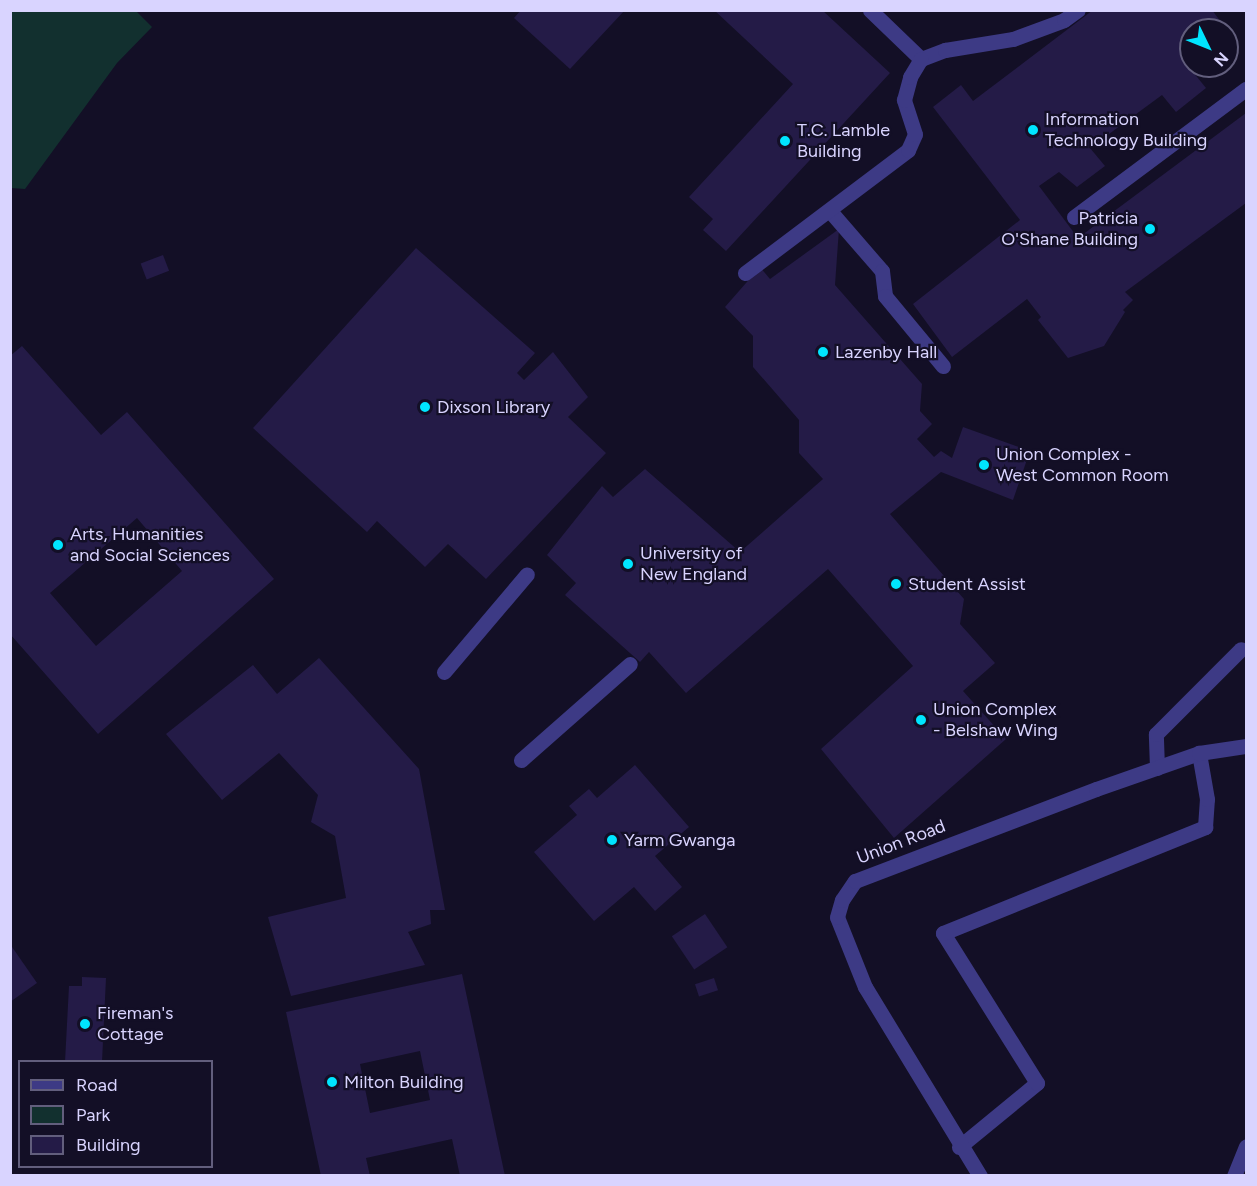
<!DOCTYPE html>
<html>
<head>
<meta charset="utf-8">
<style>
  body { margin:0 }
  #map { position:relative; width:1257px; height:1186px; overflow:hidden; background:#130f26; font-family:Figtree,sans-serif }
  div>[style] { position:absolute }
  .green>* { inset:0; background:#12302f }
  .building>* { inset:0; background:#241b47; transform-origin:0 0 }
  .lane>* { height:15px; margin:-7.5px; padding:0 7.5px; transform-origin:7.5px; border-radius:7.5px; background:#3d3a85 }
  .street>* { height:15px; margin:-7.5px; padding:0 7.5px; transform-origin:7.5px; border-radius:7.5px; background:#3d3a85 }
  .dots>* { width:16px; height:16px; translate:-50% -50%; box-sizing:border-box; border:3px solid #130f26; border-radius:50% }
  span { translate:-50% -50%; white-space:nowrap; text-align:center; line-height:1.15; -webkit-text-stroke:4.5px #130f26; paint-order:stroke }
  .poi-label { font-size:18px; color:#d9d4ff }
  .left { translate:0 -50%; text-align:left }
  .right { translate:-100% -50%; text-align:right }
  .street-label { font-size:18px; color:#d9d4ff }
  .frame { position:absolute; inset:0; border:12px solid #d9d4ff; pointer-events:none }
  .legend { position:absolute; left:18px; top:1060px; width:195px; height:108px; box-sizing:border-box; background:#130f26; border:2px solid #625e7d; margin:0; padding:8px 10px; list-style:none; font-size:18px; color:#d9d4ff }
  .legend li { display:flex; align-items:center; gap:12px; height:30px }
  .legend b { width:30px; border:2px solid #625e7d }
  .north { position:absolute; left:1179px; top:18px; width:60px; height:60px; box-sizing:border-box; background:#130f26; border:2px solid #625e7d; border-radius:50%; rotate:133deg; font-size:16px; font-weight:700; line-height:24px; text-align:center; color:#d9d4ff }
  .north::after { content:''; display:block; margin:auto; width:21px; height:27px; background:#00e5ff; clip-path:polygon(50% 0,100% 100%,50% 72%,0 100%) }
</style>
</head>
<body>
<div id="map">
  <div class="green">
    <i style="clip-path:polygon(10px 11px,136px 11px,152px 27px,117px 63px,25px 189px,11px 188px)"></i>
  </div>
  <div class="building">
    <i style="clip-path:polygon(521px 10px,625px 10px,570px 69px,514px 18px)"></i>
    <i style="clip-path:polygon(714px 10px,822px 10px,890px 73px,726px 251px,703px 230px,713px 219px,689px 197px,793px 84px)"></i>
    <i style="clip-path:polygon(1093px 10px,1212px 10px,1235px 41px,1227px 47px,1227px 30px,1191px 30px,1191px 66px,1201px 66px,1193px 72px,1206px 88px,1176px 112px,1162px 95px,1090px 148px,1105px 166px,1077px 187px,1059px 172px,1039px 186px,1078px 238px,1246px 113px,1246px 203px,1125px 292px,1133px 300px,1123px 310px,1125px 312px,1104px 346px,1068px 358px,1038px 320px,1041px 317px,1027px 299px,952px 357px,913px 304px,1020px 220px,933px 107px,961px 85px,973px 101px)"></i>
    <i style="clip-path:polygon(839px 229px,835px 285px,922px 384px,920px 411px,932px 424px,917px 439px,934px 457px,941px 451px,952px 458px,963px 427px,1030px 451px,1013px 500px,941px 472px,890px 514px,964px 599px,960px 624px,995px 663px,963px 691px,1006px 739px,894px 838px,821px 749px,913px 666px,828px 569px,686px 693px,649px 652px,640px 662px,565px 595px,576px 583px,547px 555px,602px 486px,613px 497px,645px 469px,740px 552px,823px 479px,799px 453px,799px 420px,753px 367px,753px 336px,725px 307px,760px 267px,770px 279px)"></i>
    <i style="clip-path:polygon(416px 248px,535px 353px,517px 373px,524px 380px,553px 352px,588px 397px,568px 417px,606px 453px,486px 579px,448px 544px,425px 567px,377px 521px,367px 532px,253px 428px)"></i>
    <i style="left:163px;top:255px;width:17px;height:24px;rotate:69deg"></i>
    <i style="clip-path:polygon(evenodd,22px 346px,101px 435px,127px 412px,274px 579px,98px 734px,10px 634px,10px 356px,22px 346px,137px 518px,182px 571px,96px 646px,50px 593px,137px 518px)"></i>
    <i style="clip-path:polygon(319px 658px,419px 769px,445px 910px,430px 910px,431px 924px,408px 932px,425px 965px,291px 996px,268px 917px,346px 898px,335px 836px,311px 822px,318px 795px,279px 753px,222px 800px,166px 734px,253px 665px,277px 694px)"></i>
    <i style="clip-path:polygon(635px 765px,689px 827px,655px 856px,682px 887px,655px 911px,634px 887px,594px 921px,534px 852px,577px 815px,569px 806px,589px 789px,597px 798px)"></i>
    <i style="left:705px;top:914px;width:40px;height:40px;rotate:56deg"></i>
    <i style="clip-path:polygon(10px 944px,37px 983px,10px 1002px)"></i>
    <i style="clip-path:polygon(evenodd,462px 974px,505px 1176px,460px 1176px,452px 1139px,366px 1158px,370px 1176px,321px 1176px,286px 1012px,462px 974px,420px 1051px,430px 1100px,370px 1113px,360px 1064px,420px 1051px)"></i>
    <i style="clip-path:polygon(82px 977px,106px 978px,102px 1062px,65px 1062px,69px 986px,82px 986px)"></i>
    <i style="left:714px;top:978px;width:13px;height:20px;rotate:72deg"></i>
  </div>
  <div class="lane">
    <i style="left:870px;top:10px;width:71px;rotate:43.9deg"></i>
    <i style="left:921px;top:59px;width:26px;rotate:-21deg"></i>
    <i style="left:945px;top:50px;width:69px;rotate:-9.2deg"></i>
    <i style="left:1013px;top:39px;width:54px;rotate:-20.4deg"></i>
    <i style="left:1064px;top:20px;width:17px;rotate:-36deg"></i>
    <i style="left:830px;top:211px;width:79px;rotate:49.1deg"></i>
    <i style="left:882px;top:271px;width:25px;rotate:83deg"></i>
    <i style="left:885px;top:296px;width:91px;rotate:50.4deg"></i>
    <i style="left:1074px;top:217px;width:214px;rotate:-36.7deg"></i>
    <i style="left:745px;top:273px;width:204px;rotate:-37deg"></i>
    <i style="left:908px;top:150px;width:17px;rotate:-66deg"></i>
    <i style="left:915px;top:134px;width:36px;rotate:-108deg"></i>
    <i style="left:904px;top:100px;width:24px;rotate:-75deg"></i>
    <i style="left:910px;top:77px;width:21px;rotate:-59deg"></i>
    <i style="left:444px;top:672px;width:128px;rotate:-49.7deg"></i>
    <i style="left:521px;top:760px;width:145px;rotate:-41.4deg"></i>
    <i style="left:1157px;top:768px;width:34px;rotate:-92deg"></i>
    <i style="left:1156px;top:734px;width:120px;rotate:-45deg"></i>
    <i style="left:959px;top:1147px;width:101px;rotate:-39.4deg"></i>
    <i style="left:1037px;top:1083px;width:177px;rotate:-122.1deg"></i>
    <i style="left:943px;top:933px;width:283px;rotate:-22deg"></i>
    <i style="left:1205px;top:827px;width:28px;rotate:-86deg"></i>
    <i style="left:1207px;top:799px;width:47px;rotate:-99.9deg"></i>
    <i style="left:980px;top:1176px;width:221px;rotate:-121.3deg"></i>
    <i style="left:865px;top:987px;width:75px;rotate:-111.8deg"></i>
    <i style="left:837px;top:917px;width:18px;rotate:-74deg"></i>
    <i style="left:842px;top:900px;width:23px;rotate:-56deg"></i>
    <i style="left:855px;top:881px;width:258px;rotate:-20.9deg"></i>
    <i style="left:1096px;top:789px;width:109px;rotate:-19.3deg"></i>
    <i style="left:1199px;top:753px;width:48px;rotate:-8.5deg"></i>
  </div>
  <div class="street">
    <i style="left:1234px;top:1176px;width:32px;rotate:-68deg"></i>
  </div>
  <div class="dots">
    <i style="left:1033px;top:130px;background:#00e5ff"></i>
    <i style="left:785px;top:141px;background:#00e5ff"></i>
    <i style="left:1150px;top:229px;background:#00e5ff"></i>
    <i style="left:823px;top:352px;background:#00e5ff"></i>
    <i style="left:425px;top:407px;background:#00e5ff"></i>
    <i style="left:984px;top:465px;background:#00e5ff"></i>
    <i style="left:58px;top:545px;background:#00e5ff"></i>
    <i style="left:628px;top:564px;background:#00e5ff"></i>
    <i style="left:896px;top:584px;background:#00e5ff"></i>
    <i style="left:921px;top:720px;background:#00e5ff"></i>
    <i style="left:612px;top:840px;background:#00e5ff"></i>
    <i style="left:85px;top:1024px;background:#00e5ff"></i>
    <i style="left:332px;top:1082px;background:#00e5ff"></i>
  </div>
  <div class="poi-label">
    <span class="left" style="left:1045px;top:130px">Information<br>Technology Building</span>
    <span class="left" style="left:797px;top:141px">T.C. Lamble<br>Building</span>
    <span class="right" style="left:1138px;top:229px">Patricia<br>O'Shane Building</span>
    <span class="left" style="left:835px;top:352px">Lazenby Hall</span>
    <span class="left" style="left:437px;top:407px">Dixson Library</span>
    <span class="left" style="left:996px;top:465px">Union Complex -<br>West Common Room</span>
    <span class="left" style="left:70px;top:545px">Arts, Humanities<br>and Social Sciences</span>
    <span class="left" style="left:640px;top:564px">University of<br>New England</span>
    <span class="left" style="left:908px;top:584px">Student Assist</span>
    <span class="left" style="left:933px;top:720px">Union Complex<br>- Belshaw Wing</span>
    <span class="left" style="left:624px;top:840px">Yarm Gwanga</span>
    <span class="left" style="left:97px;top:1024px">Fireman's<br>Cottage</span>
    <span class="left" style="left:344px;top:1082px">Milton Building</span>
  </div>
  <div class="street-label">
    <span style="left:901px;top:842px;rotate:-21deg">Union Road</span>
  </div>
  <div class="frame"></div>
  <ul class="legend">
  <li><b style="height:8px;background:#3d3a85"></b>Road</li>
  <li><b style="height:16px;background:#12302f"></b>Park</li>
  <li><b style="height:16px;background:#241b47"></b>Building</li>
  </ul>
  <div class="north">N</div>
</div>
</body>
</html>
